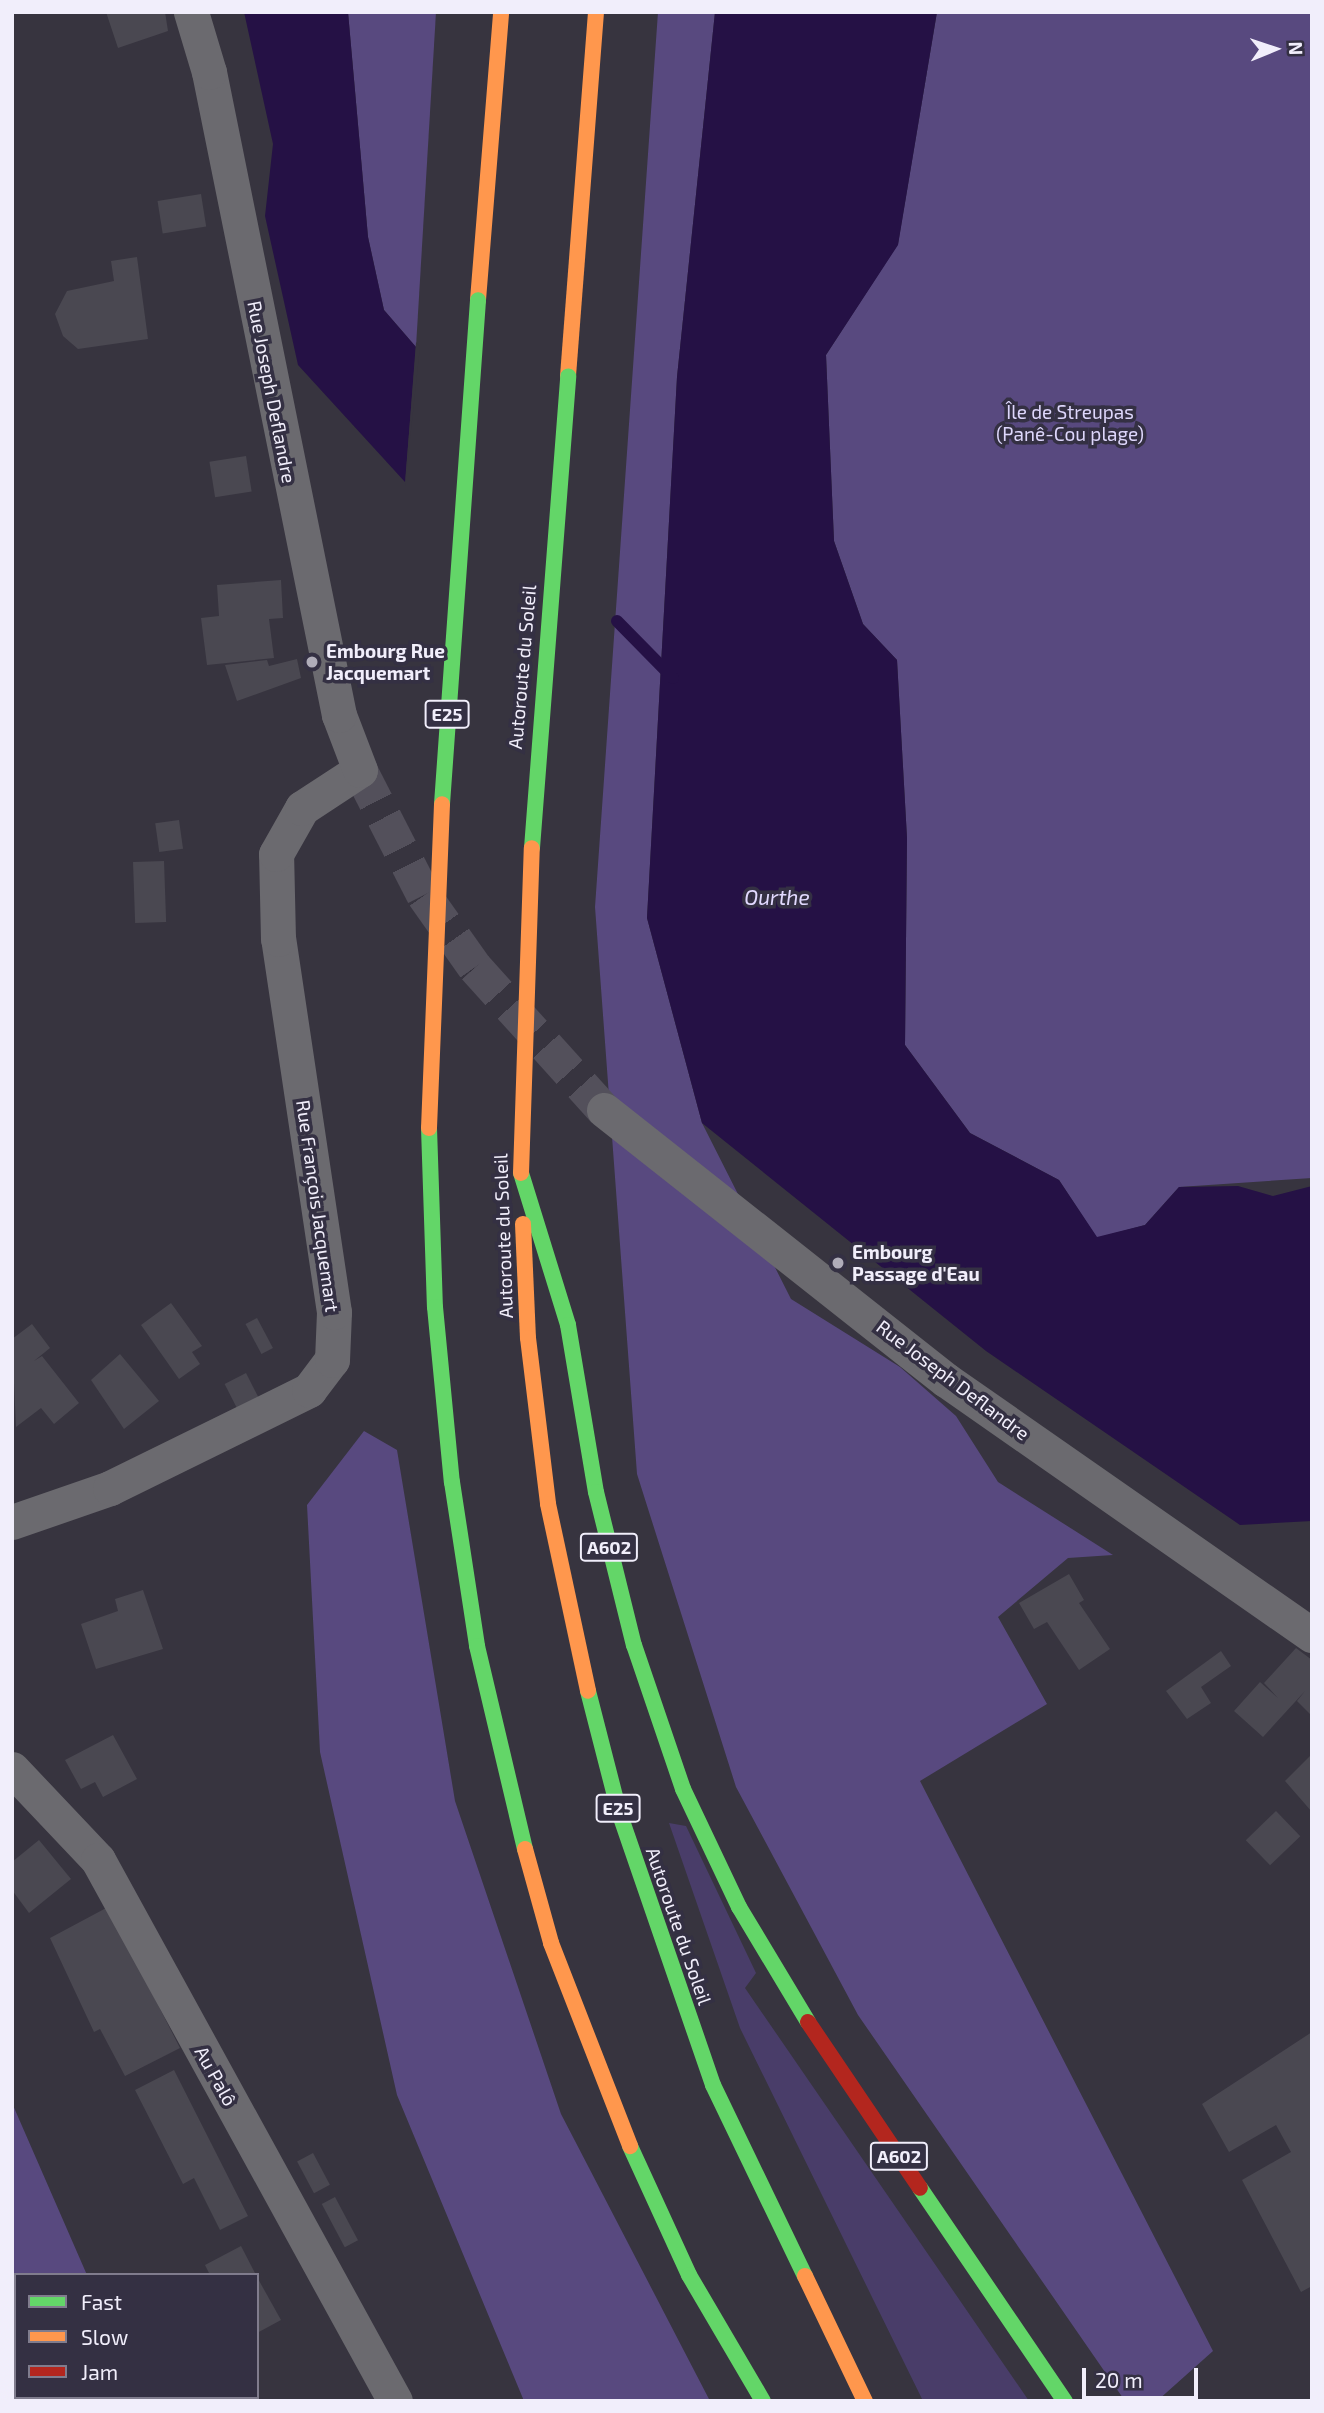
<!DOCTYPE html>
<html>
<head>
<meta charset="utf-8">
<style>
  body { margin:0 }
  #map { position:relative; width:1324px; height:2413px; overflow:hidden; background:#37343f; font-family:"Exo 2",sans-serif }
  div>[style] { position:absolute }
  .green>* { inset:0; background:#493d69 }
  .forest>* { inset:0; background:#58497f }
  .water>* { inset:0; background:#251145 }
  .pier>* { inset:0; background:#37343f }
  .stream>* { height:12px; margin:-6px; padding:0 6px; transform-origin:6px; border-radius:6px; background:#251145 }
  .building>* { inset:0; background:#4a4851; transform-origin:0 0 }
  .street-tunnel>* { height:35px; margin-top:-17.5px; transform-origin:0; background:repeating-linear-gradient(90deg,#53505b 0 35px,transparent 0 53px) }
  .street>* { height:35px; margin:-17.5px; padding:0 17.5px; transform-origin:17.5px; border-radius:17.5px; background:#6b6a6f }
  .fast>* { height:16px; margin:-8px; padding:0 8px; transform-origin:8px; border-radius:8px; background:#63d668 }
  .slow>* { height:16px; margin:-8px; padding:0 8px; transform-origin:8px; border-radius:8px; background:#ff974d }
  .jam>* { height:16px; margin:-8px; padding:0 8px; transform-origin:8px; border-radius:8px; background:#b3261e }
  .fast-bridge>* { height:16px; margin:-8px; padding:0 8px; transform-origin:8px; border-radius:8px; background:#63d668 }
  .slow-bridge>* { height:16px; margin:-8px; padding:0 8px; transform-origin:8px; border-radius:8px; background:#ff974d }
  .dots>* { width:19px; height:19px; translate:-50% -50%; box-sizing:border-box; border:4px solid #343043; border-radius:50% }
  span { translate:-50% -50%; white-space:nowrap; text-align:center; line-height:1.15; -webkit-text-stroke:7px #343043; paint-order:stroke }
  .shield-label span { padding:2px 5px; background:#343043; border:2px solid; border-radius:5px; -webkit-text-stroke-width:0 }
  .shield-label { font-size:18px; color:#f1eefb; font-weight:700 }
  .street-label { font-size:19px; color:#f1eefb }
  .park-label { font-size:19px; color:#ded7fc }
  .poi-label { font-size:19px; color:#f1eefb; font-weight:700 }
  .left { translate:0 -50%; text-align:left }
  .water-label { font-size:21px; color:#e2daff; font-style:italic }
  .frame { position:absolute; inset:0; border:14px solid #f1eefb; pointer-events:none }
  .legend { position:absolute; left:14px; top:2273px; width:245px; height:126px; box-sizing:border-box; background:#343043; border:2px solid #807c8d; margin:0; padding:9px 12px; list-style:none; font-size:21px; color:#f1eefb }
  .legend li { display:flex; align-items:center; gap:14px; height:35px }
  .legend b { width:35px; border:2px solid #807c8d }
  .north { position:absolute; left:1240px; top:14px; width:70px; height:70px; -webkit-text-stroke:5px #343043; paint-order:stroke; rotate:88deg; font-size:19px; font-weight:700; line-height:28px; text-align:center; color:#f1eefb }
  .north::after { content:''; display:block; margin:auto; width:24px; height:32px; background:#f1eefb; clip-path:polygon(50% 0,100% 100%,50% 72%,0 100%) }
  .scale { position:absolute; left:1082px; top:2368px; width:116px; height:32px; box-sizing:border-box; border:4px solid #f1eefb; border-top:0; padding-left:9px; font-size:21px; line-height:24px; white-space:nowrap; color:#f1eefb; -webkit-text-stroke:5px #343043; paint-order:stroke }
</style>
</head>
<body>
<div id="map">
  <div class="green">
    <i style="clip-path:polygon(669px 1823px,686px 1826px,756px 1973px,745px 1988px,1029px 2401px,923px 2401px,740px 2028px)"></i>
  </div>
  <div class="forest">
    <i style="clip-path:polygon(348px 12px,436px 12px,416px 347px,384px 310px,368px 237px)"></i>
    <i style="clip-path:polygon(658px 12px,715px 12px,677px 377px,647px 918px,702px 1123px,791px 1299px,900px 1367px,956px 1416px,998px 1482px,1113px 1555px,1068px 1558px,998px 1617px,1047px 1704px,920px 1781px,1213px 2351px,1157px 2401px,1125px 2401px,858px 2015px,736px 1787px,637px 1474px,595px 907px)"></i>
    <i style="clip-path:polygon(937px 12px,1312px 12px,1312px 1178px,1179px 1187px,1145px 1225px,1097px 1238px,1059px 1180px,970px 1133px,905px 1045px,907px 838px,897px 660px,863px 624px,834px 541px,826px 355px,898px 244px)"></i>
    <i style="clip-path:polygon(364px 1431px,397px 1450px,455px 1801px,561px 2114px,710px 2401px,524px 2401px,397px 2095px,320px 1752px,307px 1505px)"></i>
    <i style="clip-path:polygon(12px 2103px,87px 2275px,16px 2275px,16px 2397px,141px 2401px,12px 2401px)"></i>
  </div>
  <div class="water">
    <i style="clip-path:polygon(244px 12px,348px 12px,368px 237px,384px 310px,416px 347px,405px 482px,298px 365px,265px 216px,273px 144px)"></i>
    <i style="clip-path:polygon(715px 12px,937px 12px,898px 245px,826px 355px,834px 541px,863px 624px,897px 660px,907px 838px,905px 1045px,970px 1133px,1059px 1180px,1097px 1237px,1145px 1225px,1179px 1187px,1238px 1186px,1273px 1196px,1312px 1186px,1312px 1521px,1240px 1525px,986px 1351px,702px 1123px,647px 918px,677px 377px)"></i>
  </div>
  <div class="pier">
    <i style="clip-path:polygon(416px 342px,420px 347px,405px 486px)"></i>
  </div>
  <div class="stream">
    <i style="left:617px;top:621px;width:80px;rotate:45.5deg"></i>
  </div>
  <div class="building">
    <i style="clip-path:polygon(106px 12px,165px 12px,168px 31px,118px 48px)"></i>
    <i style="left:201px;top:194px;width:33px;height:44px;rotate:81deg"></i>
    <i style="clip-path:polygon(137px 257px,148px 339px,78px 349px,63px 336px,55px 314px,67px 291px,114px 281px,111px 261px)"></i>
    <i style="left:246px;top:456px;width:36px;height:37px;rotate:81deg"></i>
    <i style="clip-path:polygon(281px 580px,283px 618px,269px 619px,274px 658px,207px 665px,201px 618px,219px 616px,217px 585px)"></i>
    <i style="clip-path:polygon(297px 659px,301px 678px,237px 701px,225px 665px,267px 660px,269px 666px)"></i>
    <i style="left:179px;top:820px;width:29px;height:24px;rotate:82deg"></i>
    <i style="left:164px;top:861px;width:61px;height:31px;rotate:88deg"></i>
    <i style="clip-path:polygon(171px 1303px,202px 1346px,192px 1352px,200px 1364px,179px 1379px,141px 1325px)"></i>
    <i style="left:257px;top:1318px;width:34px;height:13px;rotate:62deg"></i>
    <i style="clip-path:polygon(32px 1324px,50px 1348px,34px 1361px,42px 1356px,79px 1403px,54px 1424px,41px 1408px,16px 1427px,12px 1339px)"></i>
    <i style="clip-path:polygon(120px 1354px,159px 1401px,124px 1429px,91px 1380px)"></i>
    <i style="left:246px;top:1373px;width:29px;height:24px;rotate:63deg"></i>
    <i style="clip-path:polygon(1069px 1574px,1084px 1600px,1079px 1603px,1110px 1649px,1079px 1670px,1047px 1622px,1034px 1629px,1019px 1603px)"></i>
    <i style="clip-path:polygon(143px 1590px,163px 1649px,96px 1669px,81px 1624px,118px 1611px,115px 1599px)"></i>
    <i style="clip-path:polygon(1296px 1648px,1312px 1660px,1312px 1716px,1297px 1701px,1305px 1691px,1263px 1737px,1234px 1711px,1260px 1682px,1278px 1698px,1264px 1683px)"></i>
    <i style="clip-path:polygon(1221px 1651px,1231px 1666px,1201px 1687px,1211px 1703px,1187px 1719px,1166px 1691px)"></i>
    <i style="clip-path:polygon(113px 1735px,137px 1779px,103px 1797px,95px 1782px,81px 1789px,65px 1760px)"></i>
    <i style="clip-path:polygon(1312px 1754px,1312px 1812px,1285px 1781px)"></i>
    <i style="left:1276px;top:1811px;width:35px;height:42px;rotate:46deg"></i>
    <i style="clip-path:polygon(39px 1840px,71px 1879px,29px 1913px,12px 1890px,12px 1862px)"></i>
    <i style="clip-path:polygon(108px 1907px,180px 2048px,125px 2076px,100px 2029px,94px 2032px,50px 1938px)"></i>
    <i style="clip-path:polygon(1312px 2032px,1312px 2286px,1301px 2292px,1242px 2180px,1291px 2152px,1276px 2125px,1229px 2152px,1202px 2104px)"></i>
    <i style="clip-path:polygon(174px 2070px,248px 2216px,220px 2230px,194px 2178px,183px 2184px,135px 2090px)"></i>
    <i style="left:313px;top:2153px;width:36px;height:18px;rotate:62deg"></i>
    <i style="left:335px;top:2197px;width:49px;height:15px;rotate:62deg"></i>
    <i style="clip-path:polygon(241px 2246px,256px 2275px,210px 2275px,205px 2265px)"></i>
    <i style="clip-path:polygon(257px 2277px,281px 2320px,257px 2333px)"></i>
  </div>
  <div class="street-tunnel">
    <i style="left:360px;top:770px;width:140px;rotate:62.9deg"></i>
    <i style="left:424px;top:895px;width:88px;rotate:54.7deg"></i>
    <i style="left:475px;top:967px;width:193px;rotate:47.9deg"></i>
  </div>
  <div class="street">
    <i style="left:604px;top:1110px;width:436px;rotate:38.3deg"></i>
    <i style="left:946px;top:1380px;width:446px;rotate:34.9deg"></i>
    <i style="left:12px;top:1522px;width:104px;rotate:-19.1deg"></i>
    <i style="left:110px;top:1488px;width:222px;rotate:-26.2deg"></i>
    <i style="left:309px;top:1390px;width:38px;rotate:-53deg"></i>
    <i style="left:332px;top:1360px;width:48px;rotate:-87.6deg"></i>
    <i style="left:334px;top:1312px;width:377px;rotate:-98.5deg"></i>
    <i style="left:278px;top:939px;width:85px;rotate:-91.3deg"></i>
    <i style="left:276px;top:854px;width:53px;rotate:-60.5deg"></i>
    <i style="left:302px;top:808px;width:69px;rotate:-33.2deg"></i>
    <i style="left:360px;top:770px;width:59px;rotate:-110.9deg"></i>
    <i style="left:339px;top:715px;width:656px;rotate:-101.43deg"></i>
    <i style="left:209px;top:72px;width:63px;rotate:-106.7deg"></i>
    <i style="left:12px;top:1769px;width:125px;rotate:46.6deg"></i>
    <i style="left:98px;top:1860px;width:617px;rotate:61.23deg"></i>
  </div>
  <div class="fast">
    <i style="left:429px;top:1128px;width:179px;rotate:88.1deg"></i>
    <i style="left:435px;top:1307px;width:176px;rotate:84.5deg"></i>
    <i style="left:452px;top:1482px;width:166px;rotate:81.3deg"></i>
    <i style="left:477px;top:1646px;width:209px;rotate:76.7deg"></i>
    <i style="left:521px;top:1173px;width:159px;rotate:72.8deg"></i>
    <i style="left:568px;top:1325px;width:169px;rotate:80.5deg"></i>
    <i style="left:596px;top:1492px;width:158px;rotate:76.1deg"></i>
    <i style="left:634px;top:1645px;width:152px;rotate:71.2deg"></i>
    <i style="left:683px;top:1789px;width:131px;rotate:64.6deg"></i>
    <i style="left:739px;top:1907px;width:134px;rotate:59deg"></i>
    <i style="left:588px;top:1691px;width:125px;rotate:75.6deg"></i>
    <i style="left:619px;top:1812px;width:289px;rotate:71deg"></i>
    <i style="left:713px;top:2085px;width:212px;rotate:64.3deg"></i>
    <i style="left:630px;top:2146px;width:142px;rotate:65.4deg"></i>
    <i style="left:689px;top:2275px;width:146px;rotate:59.6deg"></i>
    <i style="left:920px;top:2188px;width:258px;rotate:55.8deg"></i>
  </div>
  <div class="slow">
    <i style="left:478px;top:300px;width:289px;rotate:-85.4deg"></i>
    <i style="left:568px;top:376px;width:365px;rotate:-85.6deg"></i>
    <i style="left:523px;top:1224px;width:114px;rotate:87.5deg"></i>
    <i style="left:528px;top:1338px;width:167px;rotate:83.1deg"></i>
    <i style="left:548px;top:1504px;width:191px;rotate:77.9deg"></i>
    <i style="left:525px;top:1849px;width:98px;rotate:74.5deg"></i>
    <i style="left:551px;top:1943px;width:218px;rotate:68.7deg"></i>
    <i style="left:805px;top:2276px;width:139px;rotate:64.4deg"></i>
  </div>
  <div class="jam">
    <i style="left:808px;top:2022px;width:200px;rotate:56deg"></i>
  </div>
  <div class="fast-bridge">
    <i style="left:442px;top:804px;width:505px;rotate:-85.91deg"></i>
    <i style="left:532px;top:848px;width:473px;rotate:-85.6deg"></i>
  </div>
  <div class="slow-bridge">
    <i style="left:429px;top:1128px;width:324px;rotate:-87.7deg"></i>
    <i style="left:521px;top:1173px;width:325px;rotate:-88.1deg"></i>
  </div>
  <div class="dots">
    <i style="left:312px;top:662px;background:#b0adb9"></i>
    <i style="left:838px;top:1263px;background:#b0adb9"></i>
  </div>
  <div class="shield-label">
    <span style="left:447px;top:714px">E25</span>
    <span style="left:609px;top:1547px">A602</span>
    <span style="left:618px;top:1808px">E25</span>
    <span style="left:899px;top:2156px">A602</span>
  </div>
  <div class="street-label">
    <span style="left:272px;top:392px;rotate:79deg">Rue Joseph Deflandre</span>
    <span style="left:522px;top:667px;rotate:-85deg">Autoroute du Soleil</span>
    <span style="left:318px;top:1206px;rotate:82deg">Rue François Jacquemart</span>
    <span style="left:503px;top:1236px;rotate:-92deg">Autoroute du Soleil</span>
    <span style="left:953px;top:1380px;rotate:37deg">Rue Joseph Deflandre</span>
    <span style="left:679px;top:1926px;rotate:71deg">Autoroute du Soleil</span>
    <span style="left:216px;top:2076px;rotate:61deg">Au Palô</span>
  </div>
  <div class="park-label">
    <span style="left:1070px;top:423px">Île de Streupas<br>(Panê-Cou plage)</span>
  </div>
  <div class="poi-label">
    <span class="left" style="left:326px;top:662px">Embourg Rue<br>Jacquemart</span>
    <span class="left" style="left:852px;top:1263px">Embourg<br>Passage d'Eau</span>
  </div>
  <div class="water-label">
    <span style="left:777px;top:897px">Ourthe</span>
  </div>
  <div class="frame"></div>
  <ul class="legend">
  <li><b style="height:9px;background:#63d668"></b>Fast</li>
  <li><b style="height:9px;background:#ff974d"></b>Slow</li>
  <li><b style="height:9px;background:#b3261e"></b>Jam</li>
  </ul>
  <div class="north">N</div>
  <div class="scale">20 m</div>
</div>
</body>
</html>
